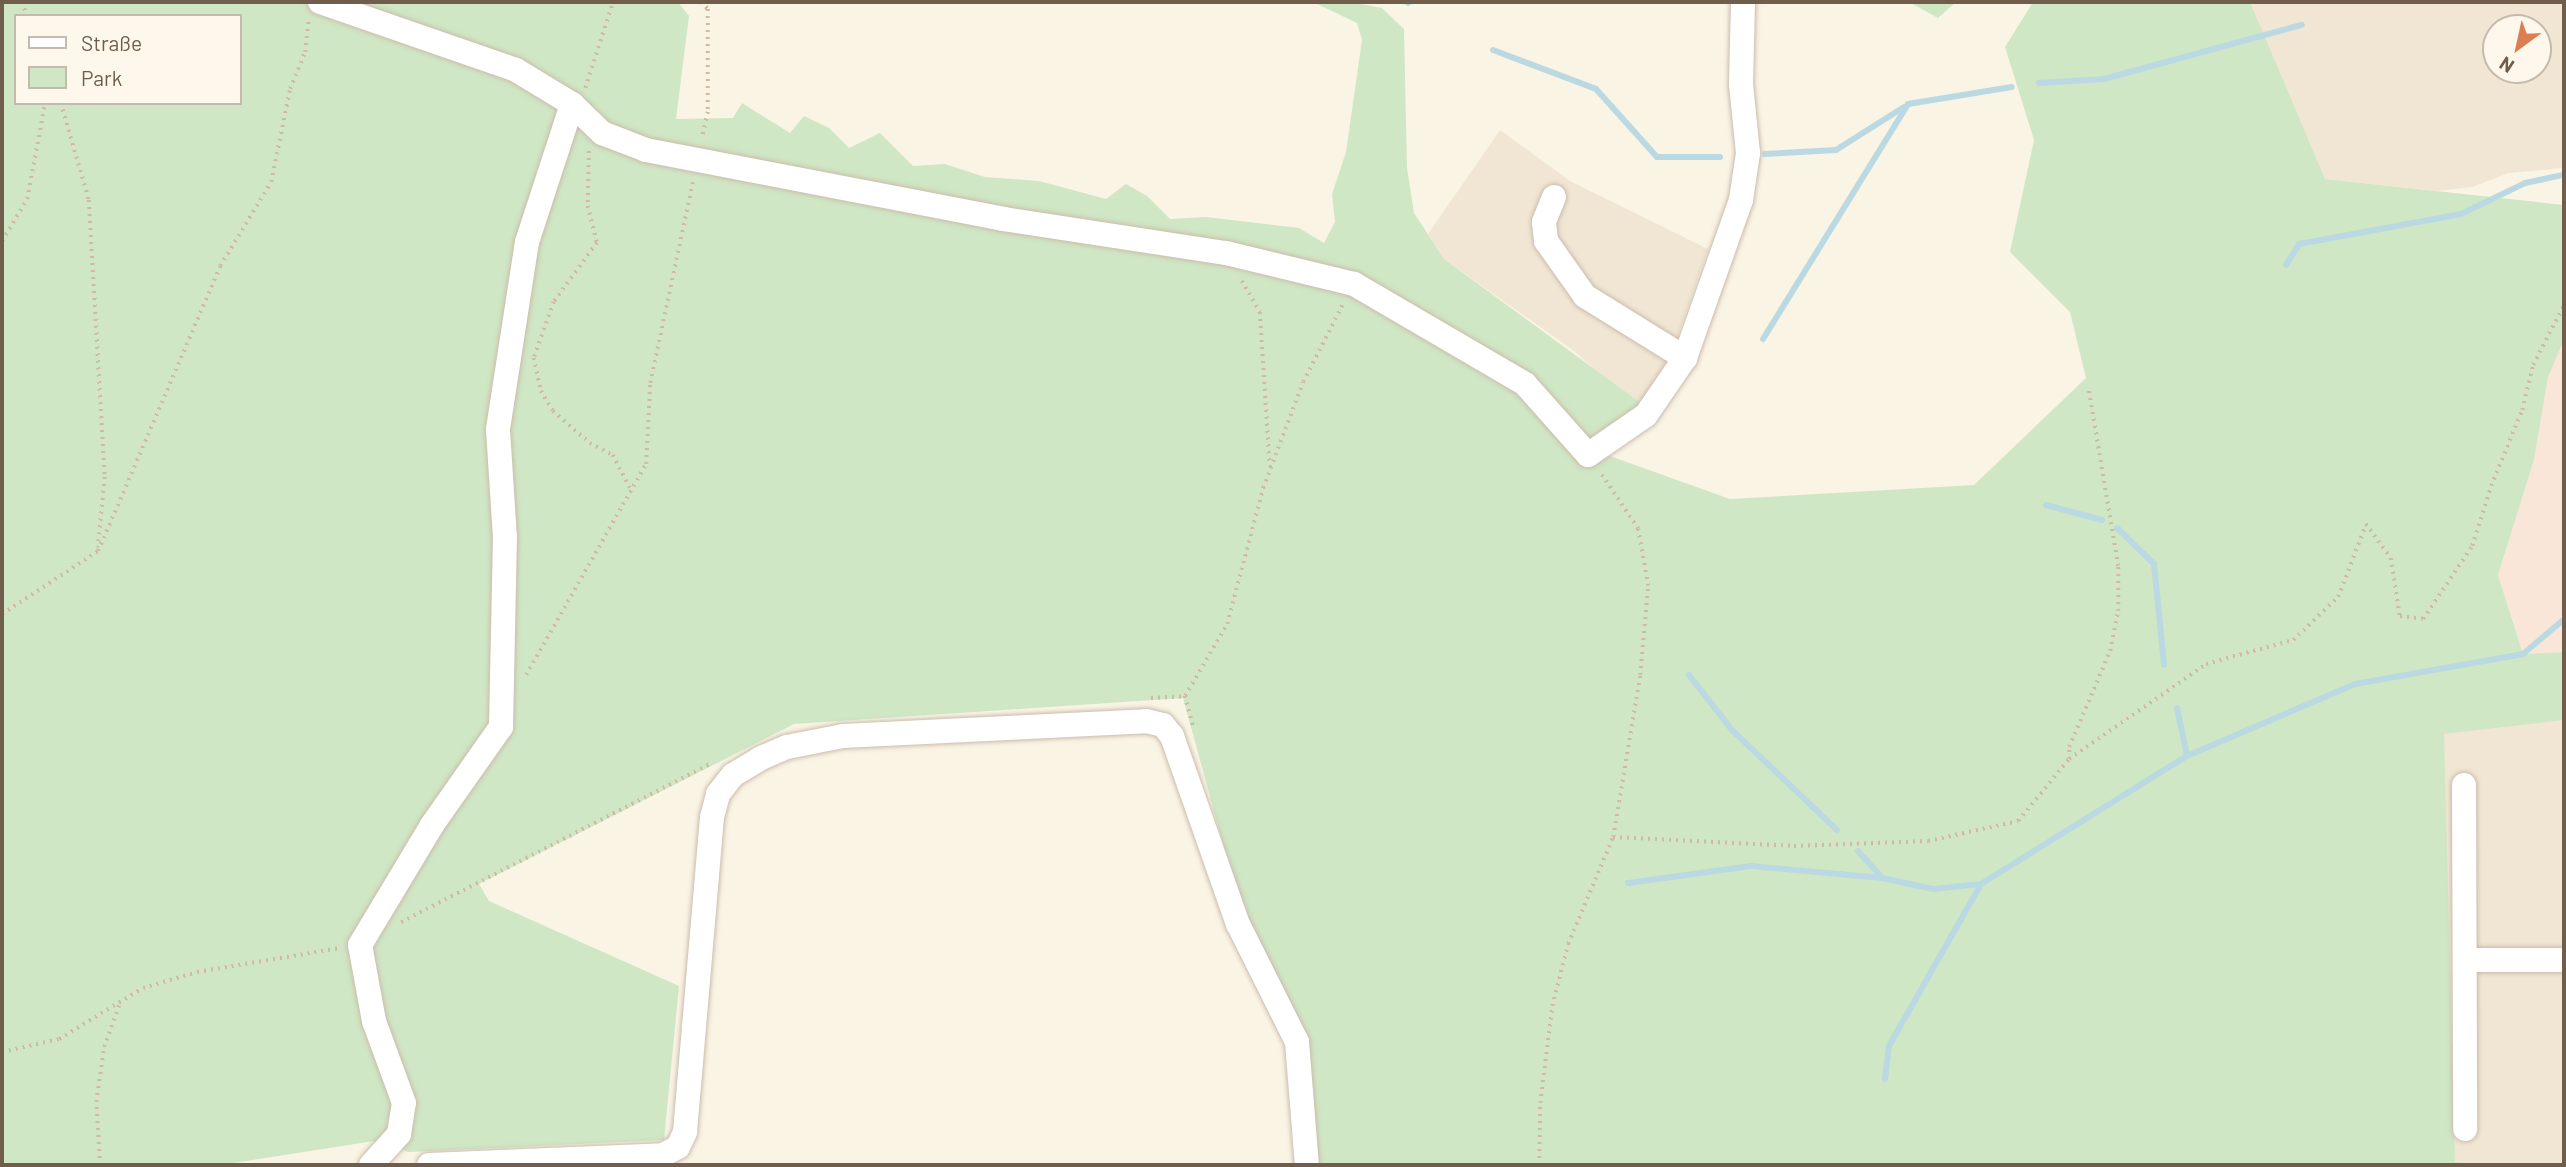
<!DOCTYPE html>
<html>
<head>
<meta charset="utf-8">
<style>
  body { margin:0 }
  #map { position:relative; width:2566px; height:1167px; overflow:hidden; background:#faf4e5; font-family:Barlow,sans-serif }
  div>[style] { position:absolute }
  .residential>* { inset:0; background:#f1e6d4; transform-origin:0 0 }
  .commercial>* { inset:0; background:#fae6d9 }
  .green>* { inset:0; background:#cfe7c4 }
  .stream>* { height:6px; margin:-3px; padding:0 3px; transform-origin:3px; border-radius:3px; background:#bbd9e2 }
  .path>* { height:3.5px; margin-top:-1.75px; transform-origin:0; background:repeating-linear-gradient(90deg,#d2b9a2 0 2px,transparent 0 7px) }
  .roads { filter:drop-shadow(0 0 2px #cbbcac) drop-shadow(0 0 2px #cbbcac) }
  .minor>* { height:24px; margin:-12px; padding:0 12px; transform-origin:12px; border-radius:12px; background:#fff }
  span { translate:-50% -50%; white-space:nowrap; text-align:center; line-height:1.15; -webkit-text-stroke:5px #fdf8eb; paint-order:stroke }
  .frame { position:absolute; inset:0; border:4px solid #715d4c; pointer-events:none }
  .legend { position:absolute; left:14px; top:14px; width:228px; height:91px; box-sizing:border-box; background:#fdf8eb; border:2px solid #c5baab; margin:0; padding:9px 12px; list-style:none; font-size:21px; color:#715d4c }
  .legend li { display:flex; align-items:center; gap:14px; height:35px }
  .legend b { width:35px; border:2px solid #c5baab }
  .north { position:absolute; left:2482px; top:14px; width:70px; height:70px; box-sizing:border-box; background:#fdf8eb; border:2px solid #c5baab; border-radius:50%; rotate:213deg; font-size:19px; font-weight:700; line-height:28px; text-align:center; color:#715d4c }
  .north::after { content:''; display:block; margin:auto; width:24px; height:32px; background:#db7e53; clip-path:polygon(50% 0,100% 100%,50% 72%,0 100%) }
</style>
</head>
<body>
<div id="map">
  <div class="residential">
    <i style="clip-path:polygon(evenodd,2564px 2px,2564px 168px,2509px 173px,2472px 187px,2438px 191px,2325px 179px,2248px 3px,2564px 2px,2496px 28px,2538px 28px,2538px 70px,2496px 70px,2496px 28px)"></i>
    <i style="clip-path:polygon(1500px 130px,1570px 181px,1708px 249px,1658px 391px,1643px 411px,1574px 351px,1444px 259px,1428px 234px)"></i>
    <i style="left:2564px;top:720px;width:445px;height:121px;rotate:90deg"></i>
  </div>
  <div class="commercial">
    <i style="clip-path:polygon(2564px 340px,2564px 652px,2523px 654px,2498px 575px,2534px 460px,2548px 377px)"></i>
  </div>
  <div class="green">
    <i style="clip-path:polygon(evenodd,2px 2px,678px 2px,689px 16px,676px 119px,733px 118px,742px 103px,790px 133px,804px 116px,829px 128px,849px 148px,880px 133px,913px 166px,945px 164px,985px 177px,1039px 181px,1106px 199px,1126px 184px,1147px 196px,1170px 219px,1206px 217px,1299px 228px,1324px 243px,1335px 222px,1332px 194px,1346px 152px,1362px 40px,1357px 23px,1313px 2px,1302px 2px,1350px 2px,1382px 8px,1404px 29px,1407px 168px,1414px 213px,1444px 259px,1638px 401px,1646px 415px,1596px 451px,1730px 499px,1974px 485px,2086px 378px,2070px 312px,2010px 252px,2034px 140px,2005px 47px,2033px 2px,2250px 2px,2325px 179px,2564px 205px,2564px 340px,2548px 377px,2534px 460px,2498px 575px,2523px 654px,2564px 652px,2564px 720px,2444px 734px,2455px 1162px,2483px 1165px,1317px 1165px,1303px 1036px,1239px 902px,1183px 698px,794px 724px,479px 884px,489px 901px,679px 986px,664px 1140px,408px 1152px,390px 1144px,375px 1148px,374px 1141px,221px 1165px,2px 1165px,2px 2px,16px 16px,240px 16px,240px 103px,16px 103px,16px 16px)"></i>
    <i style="clip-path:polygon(1909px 2px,1956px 2px,1938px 18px)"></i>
  </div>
  <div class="stream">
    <i style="left:1408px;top:3px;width:1px;rotate:-45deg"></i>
    <i style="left:1493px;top:50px;width:110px;rotate:20.7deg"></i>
    <i style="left:1596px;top:89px;width:91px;rotate:48.1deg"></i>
    <i style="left:1657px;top:157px;width:63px"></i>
    <i style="left:2039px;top:83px;width:65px;rotate:-3.5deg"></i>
    <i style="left:2104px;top:79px;width:205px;rotate:-15.3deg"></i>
    <i style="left:1765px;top:154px;width:71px;rotate:-3.2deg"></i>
    <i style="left:1836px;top:150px;width:80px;rotate:-32.3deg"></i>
    <i style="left:2286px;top:265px;width:25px;rotate:-58deg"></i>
    <i style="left:2299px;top:244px;width:165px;rotate:-10.5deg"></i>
    <i style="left:2461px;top:214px;width:71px;rotate:-25.8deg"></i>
    <i style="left:2525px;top:183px;width:40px;rotate:-12deg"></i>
    <i style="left:1763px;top:339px;width:276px;rotate:-58.3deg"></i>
    <i style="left:1908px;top:104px;width:105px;rotate:-9.3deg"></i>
    <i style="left:2046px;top:505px;width:58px;rotate:15deg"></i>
    <i style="left:2117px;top:528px;width:52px;rotate:44.2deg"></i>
    <i style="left:2154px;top:564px;width:101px;rotate:84.3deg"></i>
    <i style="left:1689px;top:675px;width:70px;rotate:52deg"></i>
    <i style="left:1732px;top:730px;width:145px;rotate:43.6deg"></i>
    <i style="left:2177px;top:708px;width:49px;rotate:78.2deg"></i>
    <i style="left:1858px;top:851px;width:36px;rotate:48deg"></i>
    <i style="left:1628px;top:883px;width:124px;rotate:-7.9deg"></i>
    <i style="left:1751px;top:866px;width:132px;rotate:5.2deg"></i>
    <i style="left:1882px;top:878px;width:52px;rotate:12.2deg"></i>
    <i style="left:1933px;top:889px;width:48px;rotate:-5.9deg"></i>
    <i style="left:1981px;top:884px;width:243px;rotate:-31.9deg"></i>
    <i style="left:2187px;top:756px;width:183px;rotate:-23.2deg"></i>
    <i style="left:2355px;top:684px;width:171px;rotate:-10.1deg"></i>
    <i style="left:2523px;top:654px;width:51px;rotate:-40.2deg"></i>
    <i style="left:1885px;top:1079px;width:33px;rotate:-83deg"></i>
    <i style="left:1889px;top:1046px;width:186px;rotate:-60.4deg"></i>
  </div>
  <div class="path">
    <i style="left:22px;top:2px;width:15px;rotate:70deg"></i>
    <i style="left:701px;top:2px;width:10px;rotate:45deg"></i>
    <i style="left:708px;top:9px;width:103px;rotate:90deg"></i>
    <i style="left:708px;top:112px;width:27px;rotate:103deg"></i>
    <i style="left:585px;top:88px;width:90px;rotate:-72deg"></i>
    <i style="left:61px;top:103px;width:101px;rotate:73.9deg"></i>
    <i style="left:89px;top:200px;width:277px;rotate:86.7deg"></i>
    <i style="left:105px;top:477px;width:71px;rotate:95.6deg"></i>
    <i style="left:589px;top:151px;width:55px;rotate:91deg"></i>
    <i style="left:588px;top:206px;width:38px;rotate:76deg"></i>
    <i style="left:597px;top:243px;width:73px;rotate:126.1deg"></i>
    <i style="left:554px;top:302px;width:59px;rotate:109.7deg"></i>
    <i style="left:534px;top:358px;width:34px;rotate:78deg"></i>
    <i style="left:541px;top:391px;width:23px;rotate:59deg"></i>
    <i style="left:553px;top:411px;width:49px;rotate:40.9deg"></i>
    <i style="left:590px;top:443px;width:26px;rotate:28deg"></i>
    <i style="left:613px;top:455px;width:42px;rotate:62.8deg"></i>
    <i style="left:2px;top:241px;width:49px;rotate:-59.2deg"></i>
    <i style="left:27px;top:199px;width:98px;rotate:-79.4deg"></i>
    <i style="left:1242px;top:281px;width:36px;rotate:60deg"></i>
    <i style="left:1260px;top:312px;width:155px;rotate:86.3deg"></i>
    <i style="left:2px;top:614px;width:115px;rotate:-33.3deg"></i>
    <i style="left:98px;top:551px;width:310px;rotate:-66.8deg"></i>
    <i style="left:220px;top:266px;width:98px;rotate:-58.7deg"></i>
    <i style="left:271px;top:182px;width:95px;rotate:-78.5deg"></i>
    <i style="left:290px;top:89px;width:40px;rotate:-68deg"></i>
    <i style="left:305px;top:52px;width:31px;rotate:-84deg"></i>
    <i style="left:526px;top:675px;width:243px;rotate:-60.4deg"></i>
    <i style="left:646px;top:464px;width:81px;rotate:-87.2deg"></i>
    <i style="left:650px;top:383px;width:208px;rotate:-78deg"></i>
    <i style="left:1185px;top:696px;width:83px;rotate:-59.7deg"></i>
    <i style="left:1227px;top:624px;width:141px;rotate:-75.2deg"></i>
    <i style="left:1263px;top:488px;width:113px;rotate:-69.3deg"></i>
    <i style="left:1303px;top:382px;width:88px;rotate:-62.9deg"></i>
    <i style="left:1151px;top:698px;width:34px;rotate:-3deg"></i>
    <i style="left:1185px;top:696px;width:31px;rotate:75deg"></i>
    <i style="left:2069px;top:759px;width:12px;rotate:-90deg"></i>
    <i style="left:2069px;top:747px;width:104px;rotate:-66.9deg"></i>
    <i style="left:2110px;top:651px;width:41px;rotate:-78.7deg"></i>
    <i style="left:2118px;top:611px;width:45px;rotate:-90deg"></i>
    <i style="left:2118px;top:566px;width:181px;rotate:-99.5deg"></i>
    <i style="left:1613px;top:837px;width:181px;rotate:2.8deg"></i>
    <i style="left:1794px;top:846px;width:134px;rotate:-2.1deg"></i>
    <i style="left:1928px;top:841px;width:92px;rotate:-12.5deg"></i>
    <i style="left:2018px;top:821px;width:80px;rotate:-50.6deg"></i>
    <i style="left:2069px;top:759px;width:167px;rotate:-34.7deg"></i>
    <i style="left:2206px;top:664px;width:90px;rotate:-15.4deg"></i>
    <i style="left:2293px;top:640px;width:62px;rotate:-43.7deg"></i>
    <i style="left:2338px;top:597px;width:78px;rotate:-69deg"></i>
    <i style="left:2366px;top:524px;width:42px;rotate:53.7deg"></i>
    <i style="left:2391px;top:558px;width:59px;rotate:81.2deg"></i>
    <i style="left:2400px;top:616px;width:23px;rotate:7deg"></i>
    <i style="left:2423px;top:619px;width:88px;rotate:-56.1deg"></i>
    <i style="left:2472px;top:546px;width:63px;rotate:-72.4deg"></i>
    <i style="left:2491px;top:486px;width:82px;rotate:-67.8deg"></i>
    <i style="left:2522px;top:410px;width:46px;rotate:-76.3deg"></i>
    <i style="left:2533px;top:365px;width:68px;rotate:-62.7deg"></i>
    <i style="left:401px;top:922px;width:349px;rotate:-27.1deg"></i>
    <i style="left:2px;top:1052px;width:58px;rotate:-12.8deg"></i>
    <i style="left:59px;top:1039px;width:98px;rotate:-31.3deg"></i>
    <i style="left:143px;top:988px;width:56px;rotate:-16.5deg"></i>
    <i style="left:197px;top:972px;width:145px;rotate:-9.5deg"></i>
    <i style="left:100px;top:1165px;width:63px;rotate:-93.6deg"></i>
    <i style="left:96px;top:1102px;width:56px;rotate:-81.7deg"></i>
    <i style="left:104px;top:1047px;width:45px;rotate:-70.3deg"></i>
    <i style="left:1539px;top:1165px;width:62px;rotate:-89.1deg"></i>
    <i style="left:1540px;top:1103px;width:98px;rotate:-82.9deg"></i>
    <i style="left:1552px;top:1006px;width:64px;rotate:-75.5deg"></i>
    <i style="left:1568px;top:944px;width:116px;rotate:-67.2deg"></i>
    <i style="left:1613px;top:837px;width:164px;rotate:-80.5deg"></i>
    <i style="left:1640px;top:675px;width:89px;rotate:-84.9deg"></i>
    <i style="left:1648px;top:586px;width:58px;rotate:-100deg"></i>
    <i style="left:1638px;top:529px;width:66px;rotate:-123.9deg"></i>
  </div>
  <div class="roads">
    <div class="minor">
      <i style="left:320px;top:2px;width:207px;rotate:19.1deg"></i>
      <i style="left:516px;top:70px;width:66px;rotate:31.3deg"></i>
      <i style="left:572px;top:104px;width:42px;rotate:44deg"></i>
      <i style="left:602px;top:133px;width:47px;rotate:21.1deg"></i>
      <i style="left:646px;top:150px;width:364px;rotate:10.9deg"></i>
      <i style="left:1003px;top:219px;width:226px;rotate:8.7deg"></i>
      <i style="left:1226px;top:253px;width:132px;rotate:13.6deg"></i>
      <i style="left:1354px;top:284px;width:198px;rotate:30.3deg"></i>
      <i style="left:1525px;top:384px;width:95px;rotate:48.4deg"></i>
      <i style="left:1588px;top:455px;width:70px;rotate:-34.6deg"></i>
      <i style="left:1646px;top:415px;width:69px;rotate:-55.6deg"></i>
      <i style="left:1685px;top:358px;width:168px;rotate:-70.5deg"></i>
      <i style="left:1741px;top:200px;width:48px;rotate:-81.5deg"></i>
      <i style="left:1748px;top:153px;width:69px;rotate:-95.8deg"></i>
      <i style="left:1741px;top:84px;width:82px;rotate:-88.6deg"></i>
      <i style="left:1554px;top:197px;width:27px;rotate:112deg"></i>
      <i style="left:1544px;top:222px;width:19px;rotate:84deg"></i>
      <i style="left:1546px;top:241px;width:67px;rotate:54.7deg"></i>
      <i style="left:1585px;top:296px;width:118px;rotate:31.8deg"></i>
      <i style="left:2464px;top:785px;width:344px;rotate:89.8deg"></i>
      <i style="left:2465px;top:960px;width:99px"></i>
      <i style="left:371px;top:1165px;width:42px;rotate:-47.9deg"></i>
      <i style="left:399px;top:1134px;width:31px;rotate:-81deg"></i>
      <i style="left:404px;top:1103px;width:87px;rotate:-110.1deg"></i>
      <i style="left:374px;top:1021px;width:77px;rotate:-100.4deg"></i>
      <i style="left:360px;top:945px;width:140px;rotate:-59deg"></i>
      <i style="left:432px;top:825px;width:120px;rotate:-54.9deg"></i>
      <i style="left:501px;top:727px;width:189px;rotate:-88.8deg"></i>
      <i style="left:505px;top:538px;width:109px;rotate:-93.7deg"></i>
      <i style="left:498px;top:429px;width:189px;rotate:-81.2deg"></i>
      <i style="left:527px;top:242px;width:145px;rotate:-71.9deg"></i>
      <i style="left:429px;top:1165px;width:234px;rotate:-2.4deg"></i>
      <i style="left:663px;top:1155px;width:17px;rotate:-28deg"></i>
      <i style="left:678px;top:1147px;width:17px;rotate:-65deg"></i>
      <i style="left:685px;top:1132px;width:316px;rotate:-85.1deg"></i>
      <i style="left:712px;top:817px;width:24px;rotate:-75deg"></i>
      <i style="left:718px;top:794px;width:24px;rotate:-52deg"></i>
      <i style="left:733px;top:775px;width:33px;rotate:-31deg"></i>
      <i style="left:761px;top:758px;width:28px;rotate:-23deg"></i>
      <i style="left:787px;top:747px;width:57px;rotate:-11.1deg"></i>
      <i style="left:843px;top:736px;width:303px;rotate:-2.8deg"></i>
      <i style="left:1146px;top:721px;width:17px;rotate:13deg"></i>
      <i style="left:1163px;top:725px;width:14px;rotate:51deg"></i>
      <i style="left:1172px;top:736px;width:199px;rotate:70.7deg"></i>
      <i style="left:1238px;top:924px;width:132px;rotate:63.4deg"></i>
      <i style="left:1297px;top:1042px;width:123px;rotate:85.4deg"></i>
    </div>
  </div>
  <div class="frame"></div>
  <ul class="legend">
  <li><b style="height:9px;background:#fff"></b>Straße</li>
  <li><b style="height:19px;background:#cfe7c4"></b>Park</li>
  </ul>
  <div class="north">N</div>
</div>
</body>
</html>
